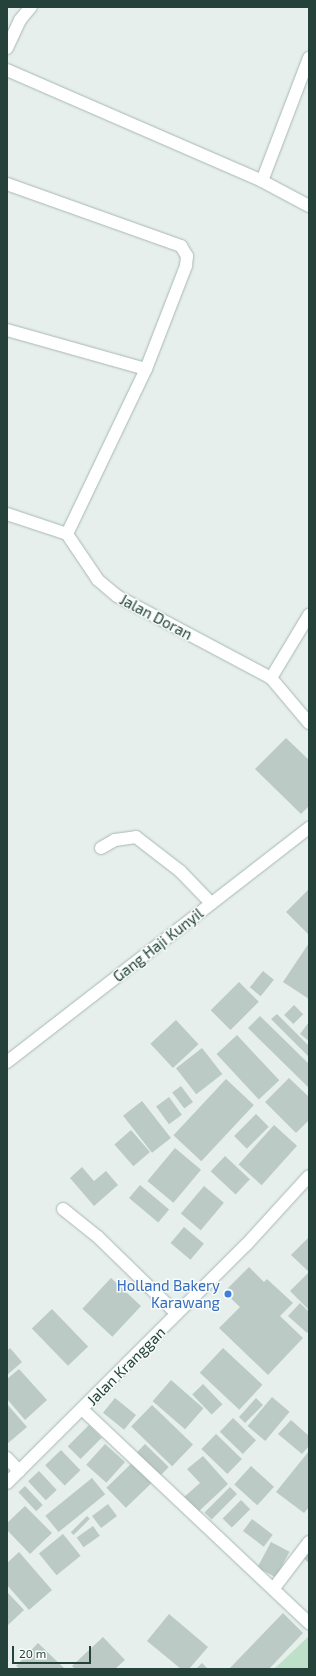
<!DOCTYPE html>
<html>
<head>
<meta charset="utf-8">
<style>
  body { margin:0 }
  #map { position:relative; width:316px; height:1676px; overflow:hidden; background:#e6efeb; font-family:"Exo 2",sans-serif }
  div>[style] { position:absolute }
  .green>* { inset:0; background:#bfe0c8 }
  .building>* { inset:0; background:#bbcac4; transform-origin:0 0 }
  .roads { filter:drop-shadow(0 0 1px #a8b8b2) drop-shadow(0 0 1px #a8b8b2) }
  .service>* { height:12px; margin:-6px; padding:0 6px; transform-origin:6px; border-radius:6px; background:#fff }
  .minor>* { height:12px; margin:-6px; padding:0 6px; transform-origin:6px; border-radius:6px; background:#fff }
  .secondary>* { height:12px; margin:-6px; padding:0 6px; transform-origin:6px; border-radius:6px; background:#fff }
  .dots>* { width:11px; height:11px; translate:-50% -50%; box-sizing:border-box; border:2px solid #f7fbf9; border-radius:50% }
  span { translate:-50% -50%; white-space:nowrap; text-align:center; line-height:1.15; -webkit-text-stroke:3px #f7fbf9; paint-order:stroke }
  .street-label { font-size:15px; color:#24423a }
  .shop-label { font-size:15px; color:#366cbe }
  .right { translate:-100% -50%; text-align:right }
  .frame { position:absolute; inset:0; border:8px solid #24423a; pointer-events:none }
  .scale { position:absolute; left:12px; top:1646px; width:79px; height:18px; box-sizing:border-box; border:2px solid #24423a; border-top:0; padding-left:5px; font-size:12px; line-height:14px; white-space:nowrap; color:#24423a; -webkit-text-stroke:3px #f7fbf9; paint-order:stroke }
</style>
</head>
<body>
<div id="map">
  <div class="green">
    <i style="clip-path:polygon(309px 1636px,309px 1669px,274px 1669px)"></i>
  </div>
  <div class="building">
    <i style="clip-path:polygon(286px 738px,309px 760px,309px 806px,301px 814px,255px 769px)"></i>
    <i style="clip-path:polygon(309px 889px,309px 935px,286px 912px)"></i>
    <i style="clip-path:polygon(309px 943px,309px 999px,283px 982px)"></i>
    <i style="left:263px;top:971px;width:14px;height:21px;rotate:39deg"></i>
    <i style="left:239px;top:982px;width:28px;height:40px;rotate:45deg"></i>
    <i style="left:294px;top:1005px;width:13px;height:14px;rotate:45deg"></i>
    <i style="clip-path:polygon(277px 1014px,309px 1046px,309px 1057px,271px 1019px)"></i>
    <i style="clip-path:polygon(260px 1016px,309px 1064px,309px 1088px,248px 1028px)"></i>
    <i style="left:176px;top:1020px;width:33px;height:35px;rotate:47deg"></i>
    <i style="clip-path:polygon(309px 1022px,309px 1041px,300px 1034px)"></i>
    <i style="left:237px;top:1035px;width:62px;height:28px;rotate:47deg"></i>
    <i style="left:202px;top:1048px;width:33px;height:33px;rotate:52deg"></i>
    <i style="clip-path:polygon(289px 1078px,309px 1097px,309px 1120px,296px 1133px,265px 1102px)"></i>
    <i style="left:226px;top:1079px;width:38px;height:77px;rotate:43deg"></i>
    <i style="left:181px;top:1086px;width:20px;height:11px;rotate:53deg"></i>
    <i style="left:169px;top:1097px;width:22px;height:16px;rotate:54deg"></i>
    <i style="left:142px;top:1101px;width:47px;height:24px;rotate:52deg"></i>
    <i style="left:256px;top:1114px;width:18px;height:31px;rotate:45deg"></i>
    <i style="left:274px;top:1125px;width:31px;height:53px;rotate:42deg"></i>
    <i style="left:131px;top:1130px;width:29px;height:22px;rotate:49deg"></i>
    <i style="left:175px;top:1148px;width:34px;height:43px;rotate:40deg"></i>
    <i style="left:225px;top:1156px;width:34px;height:21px;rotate:43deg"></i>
    <i style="clip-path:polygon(82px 1167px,94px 1181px,106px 1171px,118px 1185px,94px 1206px,70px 1178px)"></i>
    <i style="left:140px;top:1185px;width:38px;height:17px;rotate:40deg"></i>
    <i style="left:204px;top:1186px;width:26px;height:36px;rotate:40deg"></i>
    <i style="left:184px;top:1227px;width:26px;height:21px;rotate:40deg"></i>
    <i style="clip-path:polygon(309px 1237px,309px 1310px,290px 1291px,309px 1272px,291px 1255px)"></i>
    <i style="clip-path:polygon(249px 1267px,264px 1282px,267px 1279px,293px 1303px,280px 1316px,303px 1338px,268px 1375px,219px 1328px,240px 1307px,224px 1292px)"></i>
    <i style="left:111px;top:1278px;width:41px;height:42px;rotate:43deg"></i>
    <i style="clip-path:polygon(300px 1303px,309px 1312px,309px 1330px,307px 1333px,288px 1316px)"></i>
    <i style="left:52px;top:1309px;width:52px;height:28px;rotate:46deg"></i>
    <i style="clip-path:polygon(10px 1348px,22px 1362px,7px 1375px,7px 1351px)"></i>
    <i style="left:223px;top:1348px;width:54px;height:34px;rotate:43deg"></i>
    <i style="clip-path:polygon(19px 1369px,47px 1400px,25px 1420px,7px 1399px,7px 1379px)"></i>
    <i style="left:171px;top:1380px;width:43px;height:28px;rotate:41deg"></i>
    <i style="left:203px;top:1384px;width:28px;height:15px;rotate:46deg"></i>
    <i style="left:272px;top:1397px;width:23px;height:38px;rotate:40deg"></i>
    <i style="left:115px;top:1398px;width:27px;height:19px;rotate:39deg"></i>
    <i style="clip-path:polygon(256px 1398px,263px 1405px,245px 1423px,239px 1417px)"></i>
    <i style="clip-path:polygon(7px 1404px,27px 1427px,7px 1444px)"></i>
    <i style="left:152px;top:1405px;width:57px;height:30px;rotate:44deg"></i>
    <i style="left:233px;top:1418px;width:32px;height:19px;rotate:44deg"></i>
    <i style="clip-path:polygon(291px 1420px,309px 1436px,309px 1446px,302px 1454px,278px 1434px)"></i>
    <i style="left:89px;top:1425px;width:18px;height:30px;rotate:45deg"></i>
    <i style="left:216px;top:1434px;width:36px;height:21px;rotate:44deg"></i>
    <i style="left:105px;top:1444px;width:27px;height:28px;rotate:42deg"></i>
    <i style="left:145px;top:1444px;width:33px;height:15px;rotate:44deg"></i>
    <i style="left:61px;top:1450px;width:28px;height:22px;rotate:46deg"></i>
    <i style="clip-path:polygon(309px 1451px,309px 1507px,304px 1513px,276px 1492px)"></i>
    <i style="clip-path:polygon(203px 1456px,228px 1484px,197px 1513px,183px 1498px,200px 1483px,187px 1469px)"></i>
    <i style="left:133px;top:1462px;width:28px;height:37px;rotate:46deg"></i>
    <i style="left:251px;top:1466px;width:31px;height:25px;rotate:42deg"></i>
    <i style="left:39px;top:1471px;width:26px;height:15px;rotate:47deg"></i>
    <i style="left:92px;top:1478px;width:21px;height:60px;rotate:51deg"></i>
    <i style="left:25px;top:1486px;width:26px;height:9px;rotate:47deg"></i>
    <i style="left:230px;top:1487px;width:10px;height:36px;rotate:45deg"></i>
    <i style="left:241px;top:1500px;width:13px;height:26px;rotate:45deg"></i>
    <i style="left:108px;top:1504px;width:15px;height:20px;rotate:53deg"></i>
    <i style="clip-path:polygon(25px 1506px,52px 1533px,30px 1554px,7px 1530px,7px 1523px)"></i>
    <i style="left:87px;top:1516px;width:4px;height:23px;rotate:45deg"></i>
    <i style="left:252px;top:1519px;width:26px;height:15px;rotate:37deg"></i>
    <i style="left:93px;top:1526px;width:12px;height:20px;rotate:55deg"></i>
    <i style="left:63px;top:1534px;width:28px;height:31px;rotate:51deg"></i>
    <i style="left:271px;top:1542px;width:21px;height:29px;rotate:28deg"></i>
    <i style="clip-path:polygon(309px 1551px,309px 1563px,303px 1558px)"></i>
    <i style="clip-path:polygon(19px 1552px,52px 1590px,29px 1610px,7px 1585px,7px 1563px)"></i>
    <i style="clip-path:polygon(7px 1592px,24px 1610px,7px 1626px)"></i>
    <i style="clip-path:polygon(283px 1613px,303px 1633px,269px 1669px,229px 1669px)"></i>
    <i style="clip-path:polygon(169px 1614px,208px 1647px,189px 1669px,181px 1669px,147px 1641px)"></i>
    <i style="clip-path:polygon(103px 1637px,125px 1660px,115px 1669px,75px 1669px,72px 1666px)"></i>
    <i style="clip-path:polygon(38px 1643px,65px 1669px,20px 1669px,16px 1666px)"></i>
    <i style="clip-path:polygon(202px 1663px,208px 1669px,196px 1669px)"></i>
  </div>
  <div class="roads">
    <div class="service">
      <i style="left:63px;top:1209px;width:45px;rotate:38.7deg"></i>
      <i style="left:98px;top:1237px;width:110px;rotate:44.3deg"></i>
    </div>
    <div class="minor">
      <i style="left:7px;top:48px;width:31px;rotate:-65deg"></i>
      <i style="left:20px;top:20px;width:17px;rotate:-50deg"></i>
      <i style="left:7px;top:70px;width:278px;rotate:23.5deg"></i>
      <i style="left:262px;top:181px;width:53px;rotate:28deg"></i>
      <i style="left:262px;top:181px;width:132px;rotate:-69.1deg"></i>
      <i style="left:7px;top:184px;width:185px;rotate:19.6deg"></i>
      <i style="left:181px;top:246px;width:12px;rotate:59deg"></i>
      <i style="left:187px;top:256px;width:10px;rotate:96deg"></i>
      <i style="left:186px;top:266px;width:110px;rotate:111.2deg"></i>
      <i style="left:146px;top:369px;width:183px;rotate:115.6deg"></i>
      <i style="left:7px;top:330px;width:144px;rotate:15.7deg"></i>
      <i style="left:7px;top:514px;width:63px;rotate:18.4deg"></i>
      <i style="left:67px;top:534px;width:55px;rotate:56deg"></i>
      <i style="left:98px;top:580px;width:25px;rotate:40deg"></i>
      <i style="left:117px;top:596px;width:174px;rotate:28deg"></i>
      <i style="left:271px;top:678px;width:59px;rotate:49.8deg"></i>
      <i style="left:271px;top:678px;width:74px;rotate:-58.9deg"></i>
      <i style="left:101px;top:848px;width:16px;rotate:-30deg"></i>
      <i style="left:115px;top:840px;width:21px;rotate:-8deg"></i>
      <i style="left:136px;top:837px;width:56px;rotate:37.7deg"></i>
      <i style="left:180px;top:871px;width:45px;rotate:45.9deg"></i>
      <i style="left:7px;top:1062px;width:382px;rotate:-37.8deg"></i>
      <i style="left:83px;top:1410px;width:311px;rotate:43.3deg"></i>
      <i style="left:7px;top:1458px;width:18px;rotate:47deg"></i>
      <i style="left:274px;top:1588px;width:58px;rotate:-52.7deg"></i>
    </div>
    <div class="secondary">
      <i style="left:7px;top:1483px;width:337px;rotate:-44.9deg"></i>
      <i style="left:246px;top:1245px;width:93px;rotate:-47.6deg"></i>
    </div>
  </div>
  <div class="dots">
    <i style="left:228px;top:1294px;background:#3f7fe0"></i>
  </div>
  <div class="street-label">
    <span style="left:156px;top:617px;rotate:28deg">Jalan Doran</span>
    <span style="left:158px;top:945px;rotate:-38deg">Gang Haji Kunyil</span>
    <span style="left:126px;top:1366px;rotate:-45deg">Jalan Kranggan</span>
  </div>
  <div class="shop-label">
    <span class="right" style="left:220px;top:1294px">Holland Bakery<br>Karawang</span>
  </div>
  <div class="frame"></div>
  <div class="scale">20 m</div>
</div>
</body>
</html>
